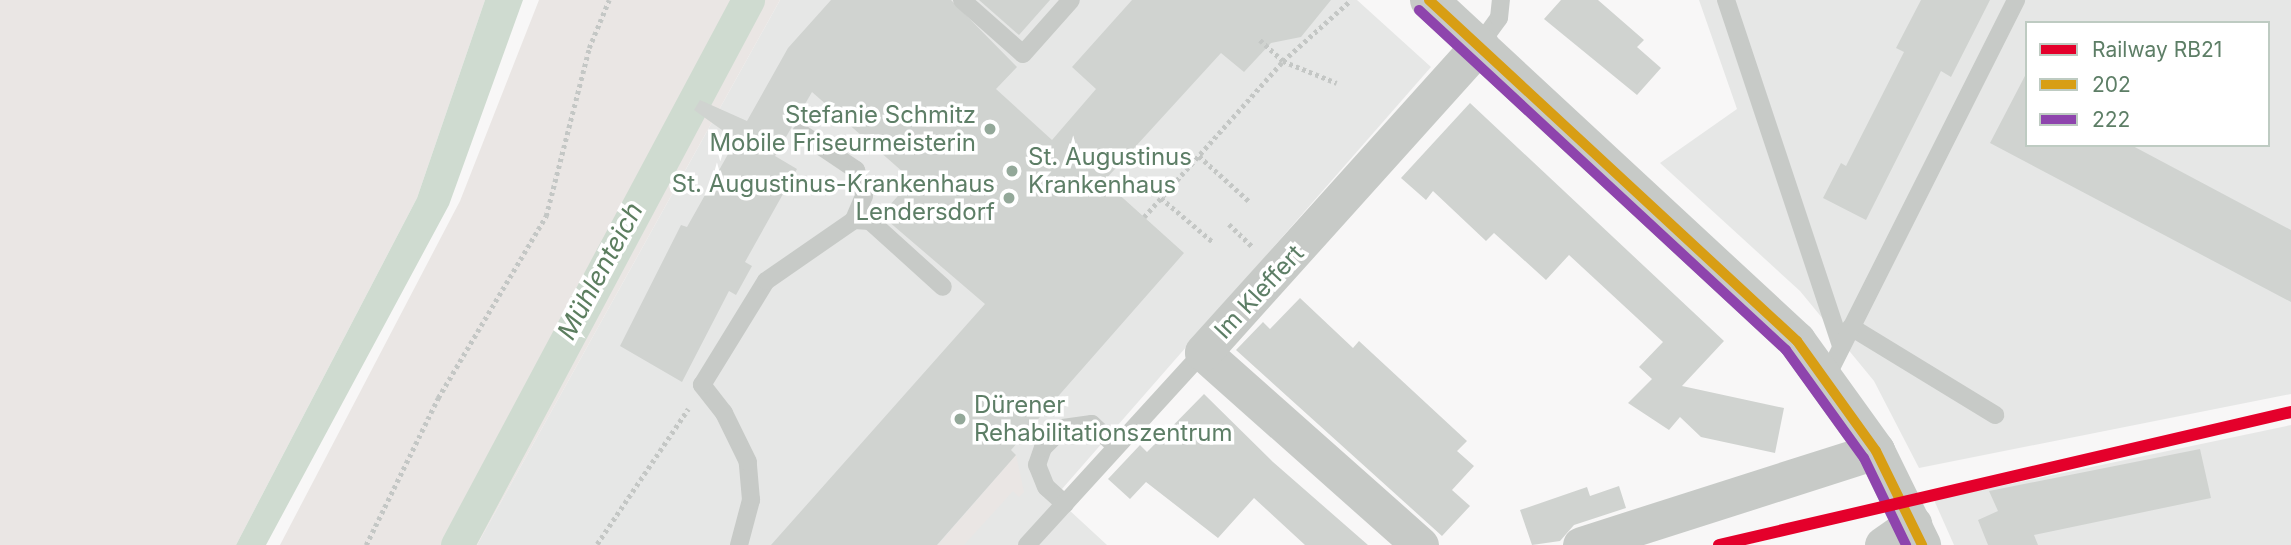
<!DOCTYPE html>
<html>
<head>
<meta charset="utf-8">
<style>
  body { margin:0 }
  #map { position:relative; width:2291px; height:545px; overflow:hidden; background:#f8f7f7; font-family:Inter,sans-serif }
  div>[style] { position:absolute }
  .built>* { inset:0; background:#e6e7e6 }
  .green>* { inset:0; background:#eae6e4 }
  .water>* { inset:0; background:#cfdbd0 }
  .canal>* { height:33px; margin:-16.5px; padding:0 16.5px; transform-origin:16.5px; border-radius:16.5px; background:#cfdbd0 }
  .building>* { inset:0; background:#d0d3d0 }
  .path>* { height:4.5px; margin-top:-2.25px; transform-origin:0; background:repeating-linear-gradient(90deg,#c4c7c5 0 3.5px,transparent 0 7px) }
  .service>* { height:18px; margin:-9px; padding:0 9px; transform-origin:9px; border-radius:9px; background:#c7cac7 }
  .minor>* { height:37px; margin:-18.5px; padding:0 18.5px; transform-origin:18.5px; border-radius:18.5px; background:#c7cac7 }
  .tertiary>* { height:38px; margin:-19px; padding:0 19px; transform-origin:19px; border-radius:19px; background:#c7cac7 }
  .bus-1>* { height:10px; margin:-5px; padding:0 5px; transform-origin:5px; border-radius:5px; background:#d89e14 }
  .bus-2>* { height:10px; margin:-5px; padding:0 5px; transform-origin:5px; border-radius:5px; background:#8e44ad }
  .rail-1>* { height:12px; margin:-6px; padding:0 6px; transform-origin:6px; border-radius:6px; background:#e4002b }
  .dots>* { width:19px; height:19px; translate:-50% -50%; box-sizing:border-box; border:4px solid #fff; border-radius:50% }
  span { translate:-50% -50%; white-space:nowrap; text-align:center; line-height:1.15; -webkit-text-stroke:7px #fff; paint-order:stroke }
  .poi-label { font-size:24px; color:#5d7e66 }
  .right { translate:-100% -50%; text-align:right }
  .left { translate:0 -50%; text-align:left }
  .street-label { font-size:24px; color:#5d7e66 }
  .water-label { font-size:26px; color:#5c7e5f; font-style:italic }
  .legend { position:absolute; left:2025px; top:21px; width:245px; height:126px; box-sizing:border-box; background:#fff; border:2px solid #becbc2; margin:0; padding:9px 12px; list-style:none; font-size:21px; color:#5d7e66 }
  .legend li { display:flex; align-items:center; gap:14px; height:35px }
  .legend b { width:35px; border:2px solid #becbc2 }
</style>
</head>
<body>
<div id="map">
  <div class="built">
    <i style="clip-path:polygon(780px 0,1357px 0,1431px 67px,1055px 497px,1107px 545px,477px 545px)"></i>
    <i style="clip-path:polygon(evenodd,1699px 0,2291px 0,2291px 394px,1919px 468px,1874px 381px,1800px 291px,1660px 163px,1737px 109px,1699px 0,2027px 23px,2268px 23px,2268px 145px,2027px 145px,2027px 23px)"></i>
    <i style="clip-path:polygon(2291px 425px,2291px 545px,1954px 545px,1934px 500px)"></i>
  </div>
  <div class="green">
    <i style="clip-path:polygon(0 0,485px 0,417px 198px,236px 545px,0 545px)"></i>
    <i style="clip-path:polygon(539px 0,780px 0,477px 545px,280px 545px,460px 201px)"></i>
    <i style="clip-path:polygon(1016px 455px,1024px 492px,1019px 497px,1013px 491px,964px 545px,938px 545px)"></i>
  </div>
  <div class="water">
    <i style="clip-path:polygon(485px 0,523px 0,449px 205px,266px 545px,236px 545px,417px 198px)"></i>
  </div>
  <div class="canal">
    <i style="left:457px;top:545px;width:618px;rotate:-61.9deg"></i>
  </div>
  <div class="building">
    <i style="clip-path:polygon(831px 0,951px 0,1017px 67px,996px 89px,1052px 140px,1096px 89px,1072px 67px,1132px 0,1331px 0,1301px 37px,1271px 43px,1244px 72px,1221px 53px,1104px 181px,1184px 253px,1011px 450px,1016px 455px,937px 545px,771px 545px,985px 304px,881px 215px,912px 180px,812px 92px,775px 156px,797px 169px,745px 262px,752px 266px,736px 295px,729px 291px,682px 382px,620px 346px,681px 225px,687px 227px,736px 140px,694px 110px,700px 100px,747px 121px,788px 48px)"></i>
    <i style="clip-path:polygon(979px 0,1050px 0,1019px 35px)"></i>
    <i style="clip-path:polygon(1561px 0,1598px 0,1644px 40px,1637px 47px,1661px 68px,1637px 95px,1544px 19px)"></i>
    <i style="clip-path:polygon(1921px 0,1990px 0,1951px 77px,1941px 71px,1866px 220px,1823px 198px,1841px 163px,1846px 166px,1904px 52px,1896px 48px)"></i>
    <i style="clip-path:polygon(2027px 72px,2027px 145px,2131px 145px,2291px 230px,2291px 302px,1990px 143px)"></i>
    <i style="clip-path:polygon(1470px 103px,1724px 341px,1682px 386px,1784px 408px,1775px 453px,1701px 437px,1680px 417px,1669px 430px,1628px 403px,1652px 379px,1639px 367px,1663px 342px,1569px 255px,1546px 280px,1494px 233px,1486px 241px,1433px 191px,1426px 200px,1401px 178px)"></i>
    <i style="clip-path:polygon(1300px 298px,1353px 348px,1359px 341px,1467px 441px,1457px 451px,1474px 466px,1452px 490px,1470px 506px,1442px 536px,1236px 350px,1263px 322px,1270px 329px)"></i>
    <i style="clip-path:polygon(1204px 394px,1273px 462px,1368px 545px,1305px 545px,1254px 498px,1218px 538px,1146px 482px,1130px 499px,1108px 479px,1140px 445px,1147px 452px)"></i>
    <i style="clip-path:polygon(2200px 449px,2211px 498px,2034px 535px,2038px 545px,1988px 545px,1978px 520px,1998px 511px,1989px 491px)"></i>
    <i style="clip-path:polygon(1619px 486px,1626px 508px,1574px 525px,1560px 541px,1532px 545px,1520px 510px,1587px 487px,1590px 496px)"></i>
  </div>
  <div class="path">
    <i style="left:1260px;top:40px;width:31px;rotate:42deg"></i>
    <i style="left:1283px;top:61px;width:58px;rotate:22.2deg"></i>
    <i style="left:1199px;top:156px;width:67px;rotate:42deg"></i>
    <i style="left:1161px;top:198px;width:68px;rotate:40.2deg"></i>
    <i style="left:1144px;top:217px;width:209px;rotate:-48.3deg"></i>
    <i style="left:1283px;top:61px;width:91px;rotate:-41.9deg"></i>
    <i style="left:1229px;top:224px;width:33px;rotate:44deg"></i>
    <i style="left:597px;top:544px;width:163px;rotate:-56deg"></i>
    <i style="left:366px;top:545px;width:164px;rotate:-63.9deg"></i>
    <i style="left:438px;top:398px;width:212px;rotate:-59.3deg"></i>
    <i style="left:546px;top:216px;width:173px;rotate:-75.6deg"></i>
    <i style="left:589px;top:48px;width:52px;rotate:-67.4deg"></i>
  </div>
  <div class="service">
    <i style="left:962px;top:0;width:81px;rotate:41.5deg"></i>
    <i style="left:1023px;top:54px;width:72px;rotate:-48.4deg"></i>
    <i style="left:1726px;top:0;width:365px;rotate:71.6deg"></i>
    <i style="left:1480px;top:44px;width:32px;rotate:-54deg"></i>
    <i style="left:1499px;top:18px;width:18px;rotate:-84deg"></i>
    <i style="left:801px;top:133px;width:66px;rotate:33.9deg"></i>
    <i style="left:856px;top:170px;width:27px;rotate:73deg"></i>
    <i style="left:864px;top:196px;width:26px;rotate:113deg"></i>
    <i style="left:1851px;top:327px;width:169px;rotate:31.4deg"></i>
    <i style="left:1827px;top:376px;width:421px;rotate:-63.3deg"></i>
    <i style="left:1065px;top:504px;width:25px;rotate:-138deg"></i>
    <i style="left:1046px;top:487px;width:24px;rotate:-112deg"></i>
    <i style="left:1037px;top:465px;width:18px;rotate:-71deg"></i>
    <i style="left:1043px;top:448px;width:28px;rotate:-45deg"></i>
    <i style="left:1063px;top:428px;width:29px;rotate:-8deg"></i>
    <i style="left:1092px;top:424px;width:33px;rotate:43deg"></i>
    <i style="left:739px;top:545px;width:47px;rotate:-75.1deg"></i>
    <i style="left:751px;top:500px;width:38px;rotate:-95deg"></i>
    <i style="left:748px;top:462px;width:55px;rotate:-116.1deg"></i>
    <i style="left:724px;top:413px;width:36px;rotate:-128deg"></i>
    <i style="left:702px;top:385px;width:122px;rotate:-58.4deg"></i>
    <i style="left:766px;top:281px;width:107px;rotate:-34.7deg"></i>
    <i style="left:854px;top:220px;width:16px;rotate:4deg"></i>
    <i style="left:870px;top:221px;width:98px;rotate:42.1deg"></i>
    <i style="left:1027px;top:545px;width:261px;rotate:-47.6deg"></i>
  </div>
  <div class="minor">
    <i style="left:1420px;top:545px;width:290px;rotate:-138.4deg"></i>
    <i style="left:1203px;top:352px;width:414px;rotate:-48deg"></i>
    <i style="left:1581px;top:545px;width:310px;rotate:-17.7deg"></i>
    <i style="left:1883px;top:545px;width:37px;rotate:-35deg"></i>
  </div>
  <div class="tertiary">
    <i style="left:1429px;top:0;width:502px;rotate:42.82deg"></i>
    <i style="left:1797px;top:341px;width:135px;rotate:54.3deg"></i>
    <i style="left:1876px;top:451px;width:105px;rotate:63.9deg"></i>
  </div>
  <div class="bus-1">
    <i style="left:1429px;top:0;width:502px;rotate:42.82deg"></i>
    <i style="left:1797px;top:341px;width:135px;rotate:54.3deg"></i>
    <i style="left:1876px;top:451px;width:105px;rotate:63.9deg"></i>
  </div>
  <div class="bus-2">
    <i style="left:1419px;top:10px;width:500px;rotate:42.81deg"></i>
    <i style="left:1786px;top:350px;width:133px;rotate:54.2deg"></i>
    <i style="left:1864px;top:458px;width:97px;rotate:64.2deg"></i>
  </div>
  <div class="rail-1">
    <i style="left:1719px;top:545px;width:587px;rotate:-13.09deg"></i>
  </div>
  <div class="dots">
    <i style="left:990px;top:129px;background:#93a899"></i>
    <i style="left:1012px;top:171px;background:#93a899"></i>
    <i style="left:1009px;top:198px;background:#93a899"></i>
    <i style="left:960px;top:419px;background:#93a899"></i>
  </div>
  <div class="poi-label">
    <span class="right" style="left:976px;top:129px">Stefanie Schmitz<br>Mobile Friseurmeisterin</span>
    <span class="left" style="left:1028px;top:171px">St. Augustinus<br>Krankenhaus</span>
    <span class="right" style="left:995px;top:198px">St. Augustinus-Krankenhaus<br>Lendersdorf</span>
    <span class="left" style="left:974px;top:419px">Dürener<br>Rehabilitationszentrum</span>
  </div>
  <div class="street-label">
    <span style="left:1259px;top:292px;rotate:-47deg">Im Kleffert</span>
  </div>
  <div class="water-label">
    <span style="left:600px;top:271px;rotate:-62deg">Mühlenteich</span>
  </div>
  <ul class="legend">
  <li><b style="height:9px;background:#e4002b"></b>Railway RB21</li>
  <li><b style="height:9px;background:#d89e14"></b>202</li>
  <li><b style="height:9px;background:#8e44ad"></b>222</li>
  </ul>
</div>
</body>
</html>
